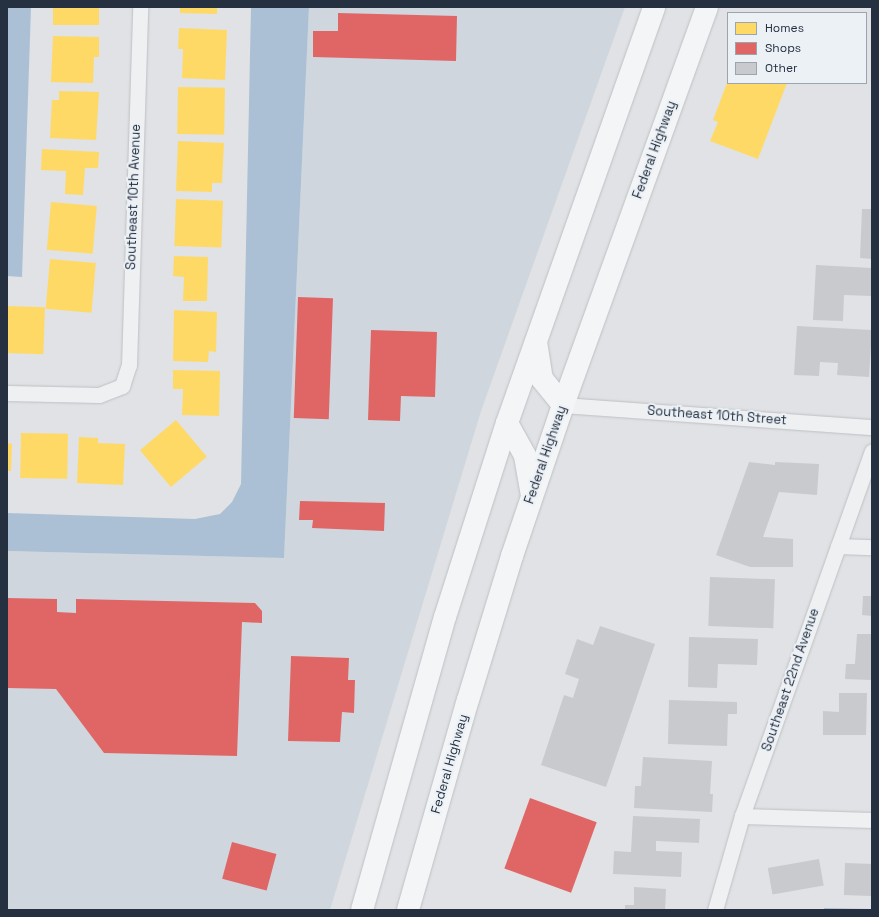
<!DOCTYPE html>
<html>
<head>
<meta charset="utf-8">
<style>
  body { margin:0 }
  #map { position:relative; width:879px; height:917px; overflow:hidden; background:#e0e2e5; font-family:"Space Grotesk",sans-serif }
  div>[style] { position:absolute }
  .built>* { inset:0; background:#d0d6dd }
  .water>* { inset:0; background:#abc0d4 }
  .homes>* { inset:0; background:#ffd966; transform-origin:0 0 }
  .shops>* { inset:0; background:#e06666; transform-origin:0 0 }
  .building>* { inset:0; background:#c8cace; transform-origin:0 0 }
  .roads { filter:drop-shadow(0 0 1px #bec0c3) drop-shadow(0 0 1px #bec0c3) }
  .street>* { height:15px; margin:-7.5px; padding:0 7.5px; transform-origin:7.5px; border-radius:7.5px; background:#eff0f2 }
  .primary>* { height:22px; margin:-11px; padding:0 11px; transform-origin:11px; border-radius:11px; background:#f4f5f6 }
  span { translate:-50% -50%; white-space:nowrap; text-align:center; line-height:1.15; -webkit-text-stroke:4px #ecf1f6; paint-order:stroke }
  .street-label { font-size:13px; color:#253040 }
  .frame { position:absolute; inset:0; border:8px solid #253040; pointer-events:none }
  .legend { position:absolute; left:727px; top:12px; width:140px; height:72px; box-sizing:border-box; background:#ecf1f6; border:1px solid #9ca4ad; margin:0; padding:5px 7px; list-style:none; font-size:12px; color:#253040 }
  .legend li { display:flex; align-items:center; gap:8px; height:20px }
  .legend b { width:20px; border:1px solid #9ca4ad }
</style>
</head>
<body>
<div id="map">
  <div class="built">
    <i style="clip-path:polygon(309px 7px,625px 7px,481px 411px,330px 910px,7px 910px,7px 551px,284px 558px)"></i>
  </div>
  <div class="water">
    <i style="clip-path:polygon(7px 7px,31px 7px,22px 277px,7px 276px)"></i>
    <i style="clip-path:polygon(251px 7px,309px 7px,284px 558px,7px 551px,7px 513px,195px 519px,220px 514px,232px 502px,241px 484px)"></i>
    <i style="clip-path:polygon(824px 908px,872px 909px,872px 910px,824px 910px)"></i>
  </div>
  <div class="homes">
    <i style="left:53px;top:7px;width:46px;height:18px"></i>
    <i style="clip-path:polygon(180px 7px,217px 7px,217px 14px,180px 13px)"></i>
    <i style="clip-path:polygon(179px 28px,227px 30px,225px 80px,182px 78px,183px 49px,178px 49px)"></i>
    <i style="clip-path:polygon(53px 36px,99px 37px,99px 57px,94px 57px,93px 83px,51px 82px)"></i>
    <i style="clip-path:polygon(727px 83px,787px 83px,758px 159px,710px 141px,718px 122px,713px 120px)"></i>
    <i style="left:178px;top:87px;width:47px;height:47px;rotate:1deg"></i>
    <i style="clip-path:polygon(59px 91px,99px 92px,96px 140px,50px 138px,52px 100px,59px 100px)"></i>
    <i style="clip-path:polygon(178px 141px,224px 143px,222px 183px,212px 183px,212px 192px,176px 191px)"></i>
    <i style="clip-path:polygon(42px 149px,99px 152px,98px 168px,85px 168px,83px 195px,65px 194px,66px 171px,41px 170px)"></i>
    <i style="left:176px;top:199px;width:47px;height:47px;rotate:2deg"></i>
    <i style="left:51px;top:202px;width:46px;height:48px;rotate:5deg"></i>
    <i style="clip-path:polygon(174px 256px,208px 257px,207px 301px,183px 301px,184px 277px,173px 276px)"></i>
    <i style="left:50px;top:259px;width:46px;height:50px;rotate:5deg"></i>
    <i style="left:7px;top:306px;width:38px;height:47px;rotate:2deg"></i>
    <i style="clip-path:polygon(174px 310px,217px 312px,216px 352px,209px 351px,208px 362px,173px 361px)"></i>
    <i style="clip-path:polygon(173px 370px,220px 371px,219px 416px,182px 415px,183px 389px,173px 389px)"></i>
    <i style="left:176px;top:420px;width:48px;height:47px;rotate:50deg"></i>
    <i style="left:21px;top:433px;width:47px;height:45px;rotate:1deg"></i>
    <i style="clip-path:polygon(79px 437px,98px 438px,98px 443px,125px 444px,123px 485px,77px 483px)"></i>
    <i style="clip-path:polygon(7px 443px,12px 444px,11px 471px,7px 471px)"></i>
  </div>
  <div class="shops">
    <i style="clip-path:polygon(338px 13px,457px 16px,456px 61px,313px 57px,313px 31px,338px 31px)"></i>
    <i style="left:298px;top:297px;width:35px;height:121px;rotate:2deg"></i>
    <i style="clip-path:polygon(371px 330px,437px 332px,435px 397px,401px 396px,400px 421px,368px 420px)"></i>
    <i style="clip-path:polygon(300px 501px,385px 503px,384px 531px,312px 528px,313px 520px,299px 520px)"></i>
    <i style="clip-path:polygon(7px 598px,57px 599px,57px 612px,76px 613px,76px 599px,255px 603px,262px 611px,262px 623px,242px 622px,237px 756px,104px 753px,56px 689px,7px 688px)"></i>
    <i style="clip-path:polygon(291px 656px,349px 658px,348px 680px,355px 680px,354px 713px,342px 712px,340px 742px,288px 741px)"></i>
    <i style="left:530px;top:798px;width:71px;height:75px;rotate:20deg"></i>
    <i style="left:232px;top:842px;width:46px;height:38px;rotate:15deg"></i>
  </div>
  <div class="building">
    <i style="clip-path:polygon(862px 209px,872px 209px,872px 259px,860px 258px)"></i>
    <i style="clip-path:polygon(816px 265px,872px 268px,872px 296px,844px 295px,843px 321px,813px 320px)"></i>
    <i style="clip-path:polygon(797px 326px,872px 330px,869px 377px,837px 375px,838px 363px,820px 362px,819px 376px,794px 375px)"></i>
    <i style="clip-path:polygon(749px 462px,775px 465px,775px 462px,819px 464px,817px 495px,779px 492px,763px 537px,793px 539px,793px 567px,750px 567px,716px 555px)"></i>
    <i style="left:710px;top:577px;width:65px;height:49px;rotate:2deg"></i>
    <i style="clip-path:polygon(863px 596px,872px 596px,872px 616px,862px 615px)"></i>
    <i style="clip-path:polygon(600px 626px,655px 644px,606px 787px,541px 765px,564px 695px,573px 698px,579px 679px,565px 674px,577px 639px,593px 645px)"></i>
    <i style="clip-path:polygon(857px 634px,872px 634px,872px 680px,845px 679px,846px 664px,855px 664px)"></i>
    <i style="clip-path:polygon(689px 637px,758px 639px,757px 665px,718px 664px,717px 688px,688px 687px)"></i>
    <i style="clip-path:polygon(839px 693px,867px 693px,866px 735px,823px 735px,823px 711px,839px 712px)"></i>
    <i style="clip-path:polygon(669px 700px,737px 702px,737px 714px,728px 714px,727px 746px,668px 744px)"></i>
    <i style="clip-path:polygon(643px 757px,712px 761px,710px 794px,713px 794px,712px 812px,634px 808px,635px 786px,641px 786px)"></i>
    <i style="clip-path:polygon(633px 816px,700px 819px,699px 843px,656px 841px,656px 851px,682px 852px,681px 877px,613px 874px,614px 851px,631px 852px)"></i>
    <i style="left:819px;top:859px;width:27px;height:52px;rotate:80deg"></i>
    <i style="left:845px;top:863px;width:27px;height:32px;rotate:2deg"></i>
    <i style="clip-path:polygon(634px 887px,666px 889px,665px 910px,625px 910px,625px 905px,634px 905px)"></i>
  </div>
  <div class="roads">
    <div class="street">
      <i style="left:7px;top:393px;width:92px;rotate:1.2deg"></i>
      <i style="left:99px;top:395px;width:25px;rotate:-21deg"></i>
      <i style="left:122px;top:386px;width:22px;rotate:-72deg"></i>
      <i style="left:129px;top:365px;width:358px;rotate:-88.2deg"></i>
      <i style="left:563px;top:405px;width:310px;rotate:4.1deg"></i>
      <i style="left:838px;top:546px;width:34px;rotate:2deg"></i>
      <i style="left:742px;top:816px;width:130px;rotate:1.8deg"></i>
      <i style="left:715px;top:910px;width:98px;rotate:-74deg"></i>
      <i style="left:742px;top:816px;width:387px;rotate:-70.4deg"></i>
    </div>
    <div class="primary">
      <i style="left:536px;top:342px;width:37px;rotate:81deg"></i>
      <i style="left:542px;top:379px;width:33px;rotate:51deg"></i>
      <i style="left:507px;top:423px;width:38px;rotate:61deg"></i>
      <i style="left:525px;top:456px;width:39px;rotate:80deg"></i>
      <i style="left:362px;top:910px;width:305px;rotate:-74.2deg"></i>
      <i style="left:445px;top:617px;width:204px;rotate:-72.3deg"></i>
      <i style="left:507px;top:423px;width:441px;rotate:-70.5deg"></i>
      <i style="left:408px;top:910px;width:218px;rotate:-74.1deg"></i>
      <i style="left:468px;top:700px;width:151px;rotate:-73deg"></i>
      <i style="left:512px;top:556px;width:159px;rotate:-71.3deg"></i>
      <i style="left:563px;top:405px;width:423px;rotate:-70.1deg"></i>
    </div>
  </div>
  <div class="street-label">
    <span style="left:655px;top:150px;rotate:-70deg">Federal Highway</span>
    <span style="left:134px;top:197px;rotate:-88deg">Southeast 10th Avenue</span>
    <span style="left:717px;top:416px;rotate:4deg">Southeast 10th Street</span>
    <span style="left:546px;top:455px;rotate:-71deg">Federal Highway</span>
    <span style="left:791px;top:680px;rotate:-71deg">Southeast 22nd Avenue</span>
    <span style="left:450px;top:764px;rotate:-74deg">Federal Highway</span>
  </div>
  <div class="frame"></div>
  <ul class="legend">
  <li><b style="height:11px;background:#ffd966"></b>Homes</li>
  <li><b style="height:11px;background:#e06666"></b>Shops</li>
  <li><b style="height:11px;background:#c8cace"></b>Other</li>
  </ul>
</div>
</body>
</html>
